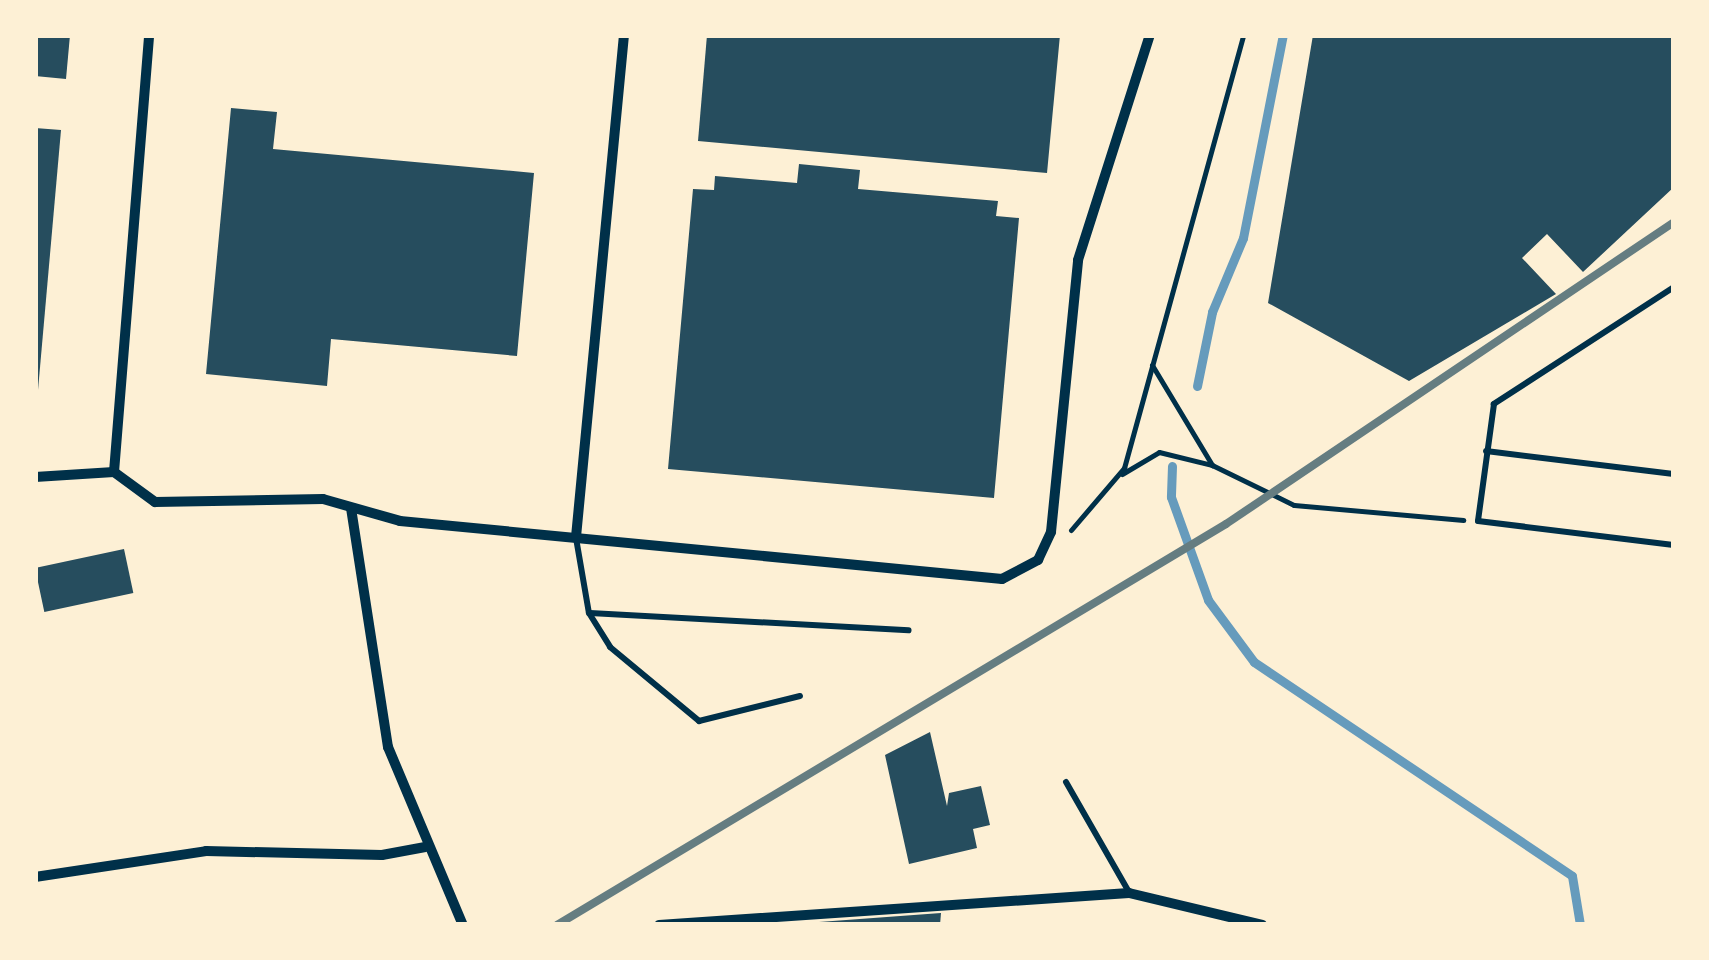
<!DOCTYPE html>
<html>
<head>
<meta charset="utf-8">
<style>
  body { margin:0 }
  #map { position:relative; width:1709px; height:960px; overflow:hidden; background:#fdf0d5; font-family:Roboto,sans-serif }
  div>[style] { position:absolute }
  .stream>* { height:9px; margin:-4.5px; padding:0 4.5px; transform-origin:4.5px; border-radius:4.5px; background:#669bbc }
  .building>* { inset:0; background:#264d5e; transform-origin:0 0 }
  .path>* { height:5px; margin:-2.5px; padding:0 2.5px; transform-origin:2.5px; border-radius:2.5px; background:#003049 }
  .service>* { height:6px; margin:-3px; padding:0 3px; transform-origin:3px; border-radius:3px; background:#003049 }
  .minor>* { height:10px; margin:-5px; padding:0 5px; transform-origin:5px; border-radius:5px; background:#003049 }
  .rail>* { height:8px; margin:-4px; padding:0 4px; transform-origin:4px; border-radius:4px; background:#657d81 }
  span { translate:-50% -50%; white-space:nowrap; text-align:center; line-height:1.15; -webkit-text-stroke:10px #fdf0d5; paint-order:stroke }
  .frame { position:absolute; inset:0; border:38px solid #fdf0d5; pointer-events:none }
</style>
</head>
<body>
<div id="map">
  <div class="stream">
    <i style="left:1197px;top:386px;width:76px;rotate:-78.5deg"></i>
    <i style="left:1212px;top:312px;width:80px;rotate:-67.3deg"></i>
    <i style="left:1243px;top:238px;width:207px;rotate:-78.9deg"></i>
    <i style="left:1172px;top:466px;width:31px;rotate:92deg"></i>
    <i style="left:1171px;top:497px;width:109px;rotate:70.2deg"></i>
    <i style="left:1208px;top:600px;width:77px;rotate:53.4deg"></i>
    <i style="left:1254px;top:662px;width:383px;rotate:33.9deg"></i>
    <i style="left:1572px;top:876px;width:50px;rotate:80.7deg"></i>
  </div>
  <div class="building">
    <i style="clip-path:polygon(35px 35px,70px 35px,66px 79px,35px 76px)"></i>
    <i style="clip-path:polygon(707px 35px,1060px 35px,1047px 173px,698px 141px)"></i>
    <i style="clip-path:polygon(1313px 35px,1674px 35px,1674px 187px,1583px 272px,1547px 234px,1522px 258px,1556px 294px,1409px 381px,1268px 303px)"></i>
    <i style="clip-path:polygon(231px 108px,277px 112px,273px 149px,534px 173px,517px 356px,331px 339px,327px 386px,206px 374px)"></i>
    <i style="clip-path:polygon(35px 128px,61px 130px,38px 390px,35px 390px)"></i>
    <i style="clip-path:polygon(799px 164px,860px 170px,858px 189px,998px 201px,996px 216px,1019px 218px,994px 498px,668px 469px,693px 189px,714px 190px,715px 176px,797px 183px)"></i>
    <i style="left:124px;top:549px;width:45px;height:91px;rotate:78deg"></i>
    <i style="clip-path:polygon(930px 732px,947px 806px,949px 793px,981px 786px,990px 825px,973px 829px,977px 848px,909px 864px,885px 755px)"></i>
    <i style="clip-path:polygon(941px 913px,940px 925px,819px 925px,819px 922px)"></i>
  </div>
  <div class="path">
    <i style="left:1152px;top:365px;width:117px;rotate:59deg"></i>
    <i style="left:1212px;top:465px;width:91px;rotate:26deg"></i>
    <i style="left:1294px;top:505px;width:170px;rotate:5.1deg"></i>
    <i style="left:1122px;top:474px;width:43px;rotate:-30.7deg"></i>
    <i style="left:1159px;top:452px;width:55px;rotate:13.8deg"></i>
    <i style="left:1071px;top:530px;width:82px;rotate:-49.5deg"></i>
    <i style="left:1124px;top:468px;width:449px;rotate:-74.6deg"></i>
  </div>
  <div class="service">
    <i style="left:1674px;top:287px;width:215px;rotate:147deg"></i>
    <i style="left:1494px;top:404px;width:118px;rotate:97.8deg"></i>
    <i style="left:1478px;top:521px;width:197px;rotate:7deg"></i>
    <i style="left:1486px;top:451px;width:189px;rotate:7deg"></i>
    <i style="left:576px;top:538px;width:76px;rotate:80.2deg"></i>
    <i style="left:589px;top:613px;width:40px;rotate:58deg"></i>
    <i style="left:610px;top:647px;width:116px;rotate:39.7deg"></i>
    <i style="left:699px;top:721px;width:104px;rotate:-13.9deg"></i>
    <i style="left:590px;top:613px;width:319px;rotate:3.1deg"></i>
    <i style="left:1066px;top:782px;width:127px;rotate:60.2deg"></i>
  </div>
  <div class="minor">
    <i style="left:114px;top:472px;width:51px;rotate:36.2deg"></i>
    <i style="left:155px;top:502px;width:168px;rotate:-1deg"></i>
    <i style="left:323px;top:499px;width:80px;rotate:15.9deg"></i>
    <i style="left:400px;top:521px;width:605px;rotate:5.5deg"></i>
    <i style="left:1002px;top:579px;width:41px;rotate:-27.8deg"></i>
    <i style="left:1038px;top:560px;width:31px;rotate:-65deg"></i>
    <i style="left:1051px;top:532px;width:273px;rotate:-84.3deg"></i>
    <i style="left:1078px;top:260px;width:236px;rotate:-72.3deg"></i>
    <i style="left:114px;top:472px;width:438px;rotate:-85.4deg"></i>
    <i style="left:35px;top:477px;width:79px;rotate:-3.6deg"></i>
    <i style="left:351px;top:508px;width:242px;rotate:81.2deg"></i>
    <i style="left:388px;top:747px;width:193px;rotate:67.2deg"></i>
    <i style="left:576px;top:537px;width:504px;rotate:-84.54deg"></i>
    <i style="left:35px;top:877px;width:173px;rotate:-8.6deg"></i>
    <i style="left:206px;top:851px;width:176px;rotate:1.3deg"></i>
    <i style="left:382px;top:855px;width:44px;rotate:-10.5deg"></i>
    <i style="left:659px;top:925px;width:471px;rotate:-3.9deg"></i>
    <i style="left:1129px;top:893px;width:137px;rotate:13.5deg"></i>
  </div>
  <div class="rail">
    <i style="left:557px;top:925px;width:780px;rotate:-30.94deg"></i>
    <i style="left:1226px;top:524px;width:540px;rotate:-33.98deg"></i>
  </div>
  <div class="frame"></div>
</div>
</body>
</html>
